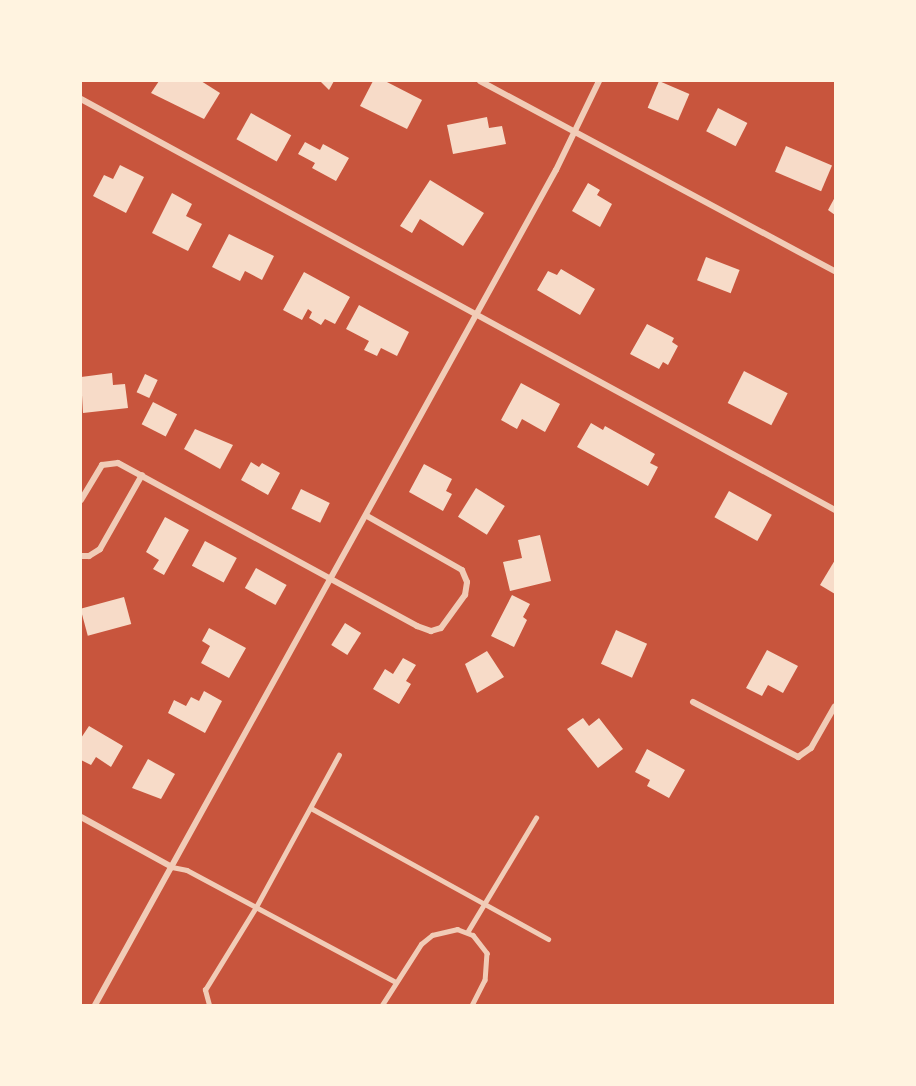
<!DOCTYPE html>
<html>
<head>
<meta charset="utf-8">
<style>
  body { margin:0 }
  #map { position:relative; width:916px; height:1086px; overflow:hidden; background:#c8553d; font-family:"Open Sans",sans-serif }
  div>[style] { position:absolute }
  .building>* { inset:0; background:#f7dbc8; transform-origin:0 0 }
  .service>* { height:4.5px; margin:-2.25px; padding:0 2.25px; transform-origin:2.25px; border-radius:2.25px; background:#f1ccb7 }
  .minor>* { height:6px; margin:-3px; padding:0 3px; transform-origin:3px; border-radius:3px; background:#f1ccb7 }
  span { translate:-50% -50%; white-space:nowrap; text-align:center; line-height:1.15; -webkit-text-stroke:4.5px #fff3e0; paint-order:stroke }
  .frame { position:absolute; inset:0; border:82px solid #fff3e0; pointer-events:none }
</style>
</head>
<body>
<div id="map">
  <div class="building">
    <i style="clip-path:polygon(159px 81px,201px 81px,220px 93px,204px 119px,151px 93px)"></i>
    <i style="clip-path:polygon(320px 81px,334px 81px,329px 90px)"></i>
    <i style="clip-path:polygon(373px 81px,385px 81px,422px 100px,407px 129px,360px 106px)"></i>
    <i style="left:659px;top:81px;width:33px;height:29px;rotate:23deg"></i>
    <i style="left:718px;top:108px;width:33px;height:26px;rotate:27deg"></i>
    <i style="left:251px;top:113px;width:46px;height:30px;rotate:29deg"></i>
    <i style="clip-path:polygon(487px 117px,489px 128px,502px 126px,506px 144px,453px 154px,447px 125px)"></i>
    <i style="clip-path:polygon(305px 142px,320px 150px,323px 144px,349px 158px,336px 181px,312px 168px,315px 163px,298px 154px)"></i>
    <i style="left:786px;top:146px;width:50px;height:28px;rotate:23deg"></i>
    <i style="clip-path:polygon(120px 165px,144px 177px,126px 213px,93px 196px,104px 175px,113px 179px)"></i>
    <i style="clip-path:polygon(430px 180px,484px 213px,463px 246px,420px 219px,412px 233px,400px 226px)"></i>
    <i style="clip-path:polygon(588px 183px,600px 190px,597px 195px,612px 204px,600px 227px,572px 211px)"></i>
    <i style="clip-path:polygon(172px 193px,192px 204px,186px 216px,202px 224px,188px 251px,152px 233px)"></i>
    <i style="clip-path:polygon(835px 197px,835px 215px,828px 210px)"></i>
    <i style="clip-path:polygon(229px 234px,274px 256px,262px 280px,245px 271px,240px 281px,212px 267px)"></i>
    <i style="left:706px;top:257px;width:36px;height:25px;rotate:21deg"></i>
    <i style="clip-path:polygon(561px 269px,595px 289px,580px 315px,537px 290px,548px 271px,557px 275px)"></i>
    <i style="clip-path:polygon(304px 272px,350px 297px,335px 324px,325px 319px,321px 325px,309px 318px,312px 312px,308px 309px,302px 320px,283px 310px)"></i>
    <i style="clip-path:polygon(359px 305px,409px 332px,397px 356px,381px 348px,377px 356px,364px 350px,369px 341px,346px 329px)"></i>
    <i style="clip-path:polygon(647px 324px,674px 338px,672px 342px,678px 346px,668px 365px,663px 362px,659px 369px,630px 354px)"></i>
    <i style="left:744px;top:371px;width:49px;height:36px;rotate:27deg"></i>
    <i style="clip-path:polygon(112px 373px,113px 385px,125px 384px,128px 408px,83px 413px,81px 377px)"></i>
    <i style="left:145px;top:374px;width:14px;height:20px;rotate:25deg"></i>
    <i style="clip-path:polygon(521px 383px,560px 404px,545px 432px,522px 419px,517px 429px,501px 420px)"></i>
    <i style="left:153px;top:402px;width:27px;height:25px;rotate:27deg"></i>
    <i style="clip-path:polygon(591px 423px,603px 430px,605px 426px,655px 454px,650px 463px,658px 467px,648px 486px,577px 447px)"></i>
    <i style="clip-path:polygon(195px 429px,233px 445px,220px 469px,184px 449px)"></i>
    <i style="clip-path:polygon(251px 462px,259px 467px,262px 463px,280px 473px,268px 495px,241px 480px)"></i>
    <i style="clip-path:polygon(424px 464px,452px 479px,446px 491px,452px 494px,443px 511px,409px 492px)"></i>
    <i style="left:476px;top:488px;width:34px;height:34px;rotate:32deg"></i>
    <i style="left:301px;top:489px;width:32px;height:22px;rotate:26deg"></i>
    <i style="left:729px;top:491px;width:49px;height:30px;rotate:29deg"></i>
    <i style="clip-path:polygon(165px 517px,189px 530px,164px 575px,153px 569px,159px 560px,146px 552px)"></i>
    <i style="clip-path:polygon(540px 535px,551px 581px,510px 591px,503px 562px,522px 558px,518px 540px)"></i>
    <i style="left:205px;top:541px;width:36px;height:28px;rotate:28deg"></i>
    <i style="clip-path:polygon(835px 560px,835px 594px,820px 585px)"></i>
    <i style="left:256px;top:568px;width:35px;height:23px;rotate:29deg"></i>
    <i style="clip-path:polygon(512px 595px,530px 604px,523px 617px,527px 620px,514px 647px,491px 636px)"></i>
    <i style="left:124px;top:597px;width:28px;height:45px;rotate:75deg"></i>
    <i style="left:345px;top:623px;width:19px;height:26px;rotate:32deg"></i>
    <i style="clip-path:polygon(209px 628px,246px 648px,229px 678px,201px 663px,210px 646px,202px 641px)"></i>
    <i style="left:616px;top:630px;width:34px;height:37px;rotate:24deg"></i>
    <i style="clip-path:polygon(767px 650px,798px 666px,783px 693px,768px 685px,762px 696px,746px 688px)"></i>
    <i style="clip-path:polygon(487px 651px,504px 677px,477px 693px,465px 664px)"></i>
    <i style="clip-path:polygon(403px 658px,416px 665px,406px 681px,411px 684px,399px 704px,373px 689px,385px 669px,393px 674px)"></i>
    <i style="clip-path:polygon(204px 691px,222px 701px,205px 733px,168px 713px,174px 700px,186px 706px,191px 697px,199px 701px)"></i>
    <i style="clip-path:polygon(583px 718px,589px 726px,599px 718px,623px 749px,598px 768px,567px 729px)"></i>
    <i style="clip-path:polygon(89px 726px,123px 746px,111px 767px,96px 757px,91px 765px,81px 760px,81px 738px)"></i>
    <i style="clip-path:polygon(647px 749px,685px 770px,669px 798px,647px 786px,650px 780px,635px 772px)"></i>
    <i style="clip-path:polygon(148px 759px,175px 774px,161px 799px,132px 788px)"></i>
  </div>
  <div class="service">
    <i style="left:311px;top:808px;width:271px;rotate:28.9deg"></i>
    <i style="left:172px;top:867px;width:15px;rotate:11deg"></i>
    <i style="left:187px;top:870px;width:235px;rotate:28.2deg"></i>
    <i style="left:468px;top:931px;width:132px;rotate:-59deg"></i>
    <i style="left:209px;top:1005px;width:16px;rotate:-105deg"></i>
    <i style="left:205px;top:990px;width:97px;rotate:-58.4deg"></i>
    <i style="left:256px;top:907px;width:173px;rotate:-61.4deg"></i>
    <i style="left:382px;top:1005px;width:72px;rotate:-57.4deg"></i>
    <i style="left:421px;top:944px;width:14px;rotate:-39deg"></i>
    <i style="left:432px;top:935px;width:26px;rotate:-13deg"></i>
    <i style="left:457px;top:929px;width:17px;rotate:21deg"></i>
    <i style="left:473px;top:935px;width:23px;rotate:52deg"></i>
    <i style="left:487px;top:953px;width:27px;rotate:94deg"></i>
    <i style="left:485px;top:980px;width:28px;rotate:117deg"></i>
  </div>
  <div class="minor">
    <i style="left:480px;top:81px;width:403px;rotate:28.2deg"></i>
    <i style="left:81px;top:99px;width:859px;rotate:28.59deg"></i>
    <i style="left:81px;top:500px;width:41px;rotate:-59deg"></i>
    <i style="left:102px;top:465px;width:16px;rotate:-7deg"></i>
    <i style="left:118px;top:463px;width:341px;rotate:28.6deg"></i>
    <i style="left:417px;top:626px;width:15px;rotate:20deg"></i>
    <i style="left:431px;top:631px;width:10px;rotate:-17deg"></i>
    <i style="left:441px;top:628px;width:41px;rotate:-54deg"></i>
    <i style="left:465px;top:595px;width:13px;rotate:-81deg"></i>
    <i style="left:467px;top:582px;width:13px;rotate:-113deg"></i>
    <i style="left:462px;top:570px;width:109px;rotate:-150.4deg"></i>
    <i style="left:81px;top:556px;width:8px"></i>
    <i style="left:89px;top:556px;width:13px;rotate:-32deg"></i>
    <i style="left:100px;top:549px;width:85px;rotate:-60.4deg"></i>
    <i style="left:693px;top:702px;width:119px;rotate:27.6deg"></i>
    <i style="left:798px;top:757px;width:16px;rotate:-35deg"></i>
    <i style="left:811px;top:748px;width:48px;rotate:-60.3deg"></i>
    <i style="left:81px;top:817px;width:104px;rotate:28.8deg"></i>
    <i style="left:95px;top:1005px;width:954px;rotate:-61.1deg"></i>
    <i style="left:556px;top:170px;width:99px;rotate:-64.2deg"></i>
  </div>
  <div class="frame"></div>
</div>
</body>
</html>
